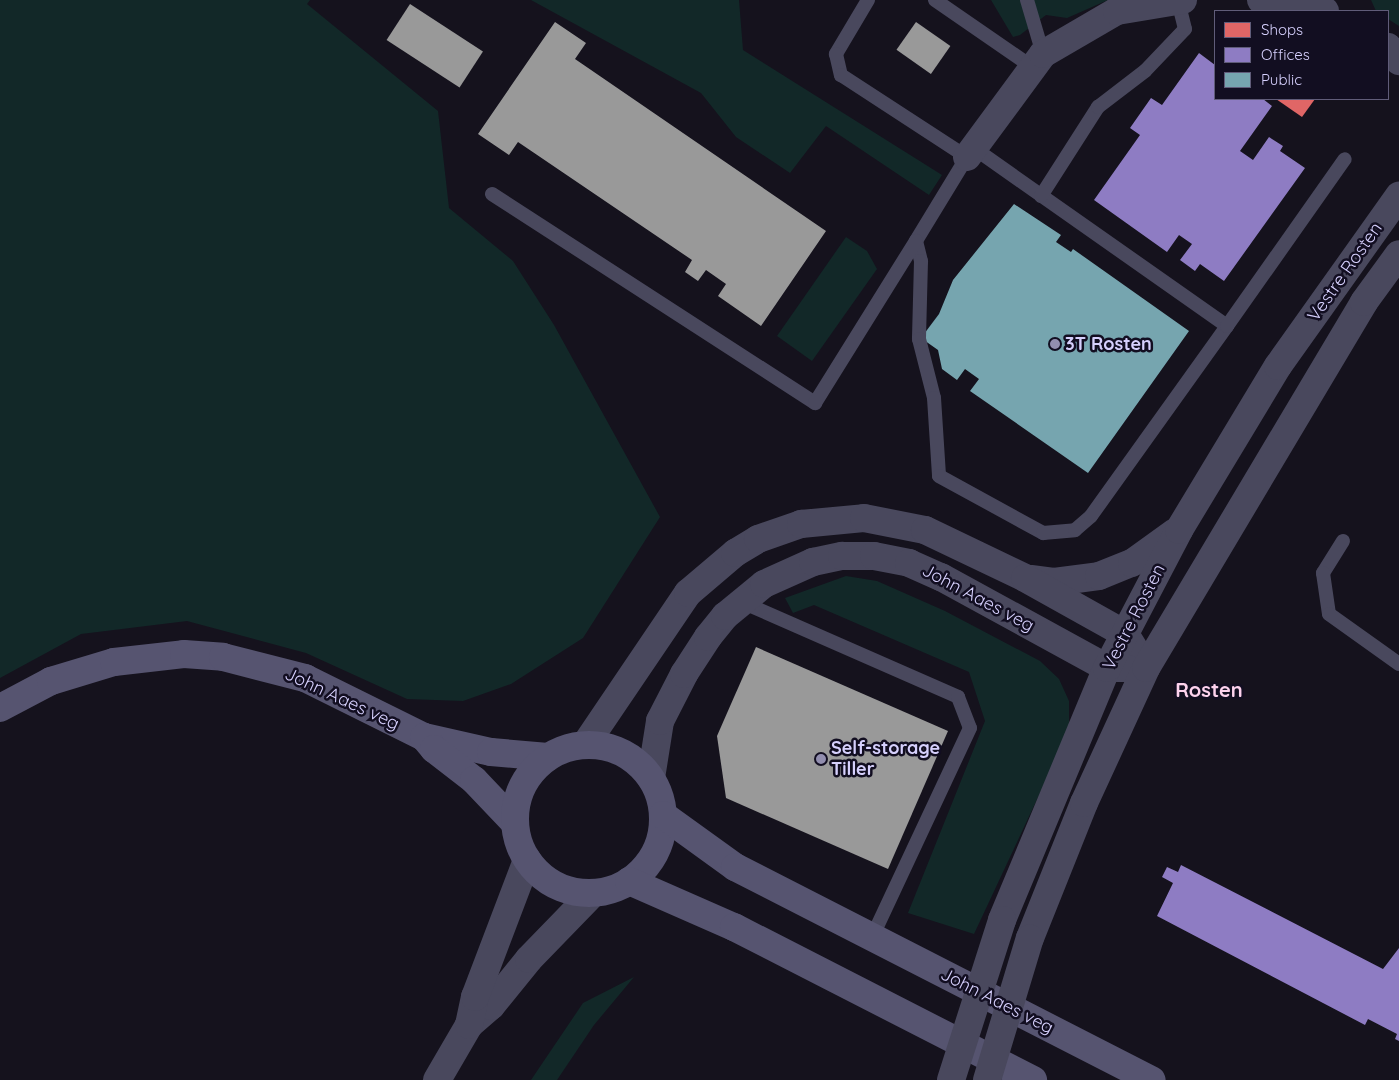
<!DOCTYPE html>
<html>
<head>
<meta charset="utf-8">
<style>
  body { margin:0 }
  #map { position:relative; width:1399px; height:1080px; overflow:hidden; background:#15121d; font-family:Quicksand,sans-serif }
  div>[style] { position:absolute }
  .green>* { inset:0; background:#122828 }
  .shops>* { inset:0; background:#e06666 }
  .offices>* { inset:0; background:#8e7cc3 }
  .public>* { inset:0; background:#76a5af }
  .industry>* { inset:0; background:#999; transform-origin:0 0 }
  .service>* { height:14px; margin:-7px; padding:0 7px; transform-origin:7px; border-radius:7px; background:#49485d }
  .minor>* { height:28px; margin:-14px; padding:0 14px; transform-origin:14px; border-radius:14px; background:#49485d }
  .tertiary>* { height:28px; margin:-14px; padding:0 14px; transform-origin:14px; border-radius:14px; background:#49485d }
  .secondary>* { height:28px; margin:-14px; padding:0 14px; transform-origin:14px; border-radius:14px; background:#565470 }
  .secondary>.ring { margin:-14px; padding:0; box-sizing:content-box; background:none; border:28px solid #565470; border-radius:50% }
  .tertiary-bridge>* { height:28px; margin:-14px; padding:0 14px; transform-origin:14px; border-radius:14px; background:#49485d }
  .dots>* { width:14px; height:14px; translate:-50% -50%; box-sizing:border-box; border:2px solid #120e21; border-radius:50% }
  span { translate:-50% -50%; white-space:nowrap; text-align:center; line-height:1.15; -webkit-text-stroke:5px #120e21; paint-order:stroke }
  .street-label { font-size:18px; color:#d6d0fd }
  .poi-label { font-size:18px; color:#d6d0fd; font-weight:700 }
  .left { translate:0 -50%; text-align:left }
  .quarter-label { font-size:20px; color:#fdd2ed; font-weight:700 }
  .legend { position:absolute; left:1214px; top:10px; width:175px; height:90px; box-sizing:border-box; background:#120e21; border:1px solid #605c79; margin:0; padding:6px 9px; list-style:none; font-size:15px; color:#d6d0fd }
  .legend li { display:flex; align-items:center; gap:10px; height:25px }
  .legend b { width:25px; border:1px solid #605c79 }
</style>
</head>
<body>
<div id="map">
  <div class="green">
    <i style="clip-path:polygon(0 0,310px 0,307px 4px,438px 111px,449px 208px,513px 261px,554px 325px,660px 517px,583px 638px,511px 684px,463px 701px,407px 699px,306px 653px,187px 621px,81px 634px,0 678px)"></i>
    <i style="clip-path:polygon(531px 0,739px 0,743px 50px,942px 175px,929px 195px,826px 126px,790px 173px,736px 137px,701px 93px)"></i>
    <i style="clip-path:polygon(991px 0,1108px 0,1067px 18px,1046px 15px,1020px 35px,1013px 37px)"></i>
    <i style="clip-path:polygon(1371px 0,1399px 0,1399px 26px,1388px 19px,1388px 11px,1376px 11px)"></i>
    <i style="clip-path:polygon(846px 237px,867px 251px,877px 269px,812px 361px,777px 336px)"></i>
    <i style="clip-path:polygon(846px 576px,877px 581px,945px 611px,1040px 661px,1059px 679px,1069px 701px,1069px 731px,974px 934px,908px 913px,985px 721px,969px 672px,814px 605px,793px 613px,785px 598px)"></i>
    <i style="clip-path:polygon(634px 977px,594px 1025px,557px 1080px,531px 1080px,583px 1003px)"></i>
  </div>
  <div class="shops">
    <i style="clip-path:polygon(1276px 99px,1315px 99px,1302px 117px)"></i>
  </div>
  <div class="offices">
    <i style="clip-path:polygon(1199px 53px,1215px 65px,1215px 99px,1263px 99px,1272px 106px,1240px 151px,1253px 160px,1269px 137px,1283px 146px,1280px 151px,1305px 168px,1224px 281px,1200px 264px,1195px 271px,1180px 260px,1192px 244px,1179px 235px,1167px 252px,1094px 200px,1140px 135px,1130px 128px,1151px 98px,1162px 105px)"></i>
    <i style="clip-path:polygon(1181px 865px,1383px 969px,1399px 948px,1399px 1041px,1395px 1039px,1397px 1034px,1368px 1019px,1365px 1025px,1157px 916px,1173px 883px,1162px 877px,1167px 867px,1178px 872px)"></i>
  </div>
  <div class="public">
    <i style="clip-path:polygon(1014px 204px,1061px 235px,1056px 242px,1071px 252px,1073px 249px,1189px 331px,1088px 473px,970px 391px,979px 379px,965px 369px,957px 380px,942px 369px,938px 350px,921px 338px,939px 314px,953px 280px)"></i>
  </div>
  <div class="industry">
    <i style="left:410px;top:4px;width:87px;height:43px;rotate:33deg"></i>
    <i style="clip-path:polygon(555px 22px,586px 43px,575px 59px,826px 231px,761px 326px,718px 296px,726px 284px,706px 270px,698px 281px,685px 272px,692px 260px,518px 142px,509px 155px,478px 134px)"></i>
    <i style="left:916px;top:22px;width:42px;height:34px;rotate:35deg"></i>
    <i style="clip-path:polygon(756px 647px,948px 731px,888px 869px,726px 798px,717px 736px)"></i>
  </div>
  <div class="service">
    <i style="left:868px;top:0;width:63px;rotate:120.7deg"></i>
    <i style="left:836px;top:54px;width:22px;rotate:77deg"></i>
    <i style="left:841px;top:75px;width:150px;rotate:33.1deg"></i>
    <i style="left:967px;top:157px;width:98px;rotate:121.3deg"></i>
    <i style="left:916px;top:241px;width:21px;rotate:76deg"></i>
    <i style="left:921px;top:261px;width:78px;rotate:91.5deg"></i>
    <i style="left:919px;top:339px;width:61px;rotate:75.7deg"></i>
    <i style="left:934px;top:398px;width:78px;rotate:86.3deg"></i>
    <i style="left:939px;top:476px;width:119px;rotate:28.7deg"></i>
    <i style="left:1043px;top:533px;width:32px;rotate:-5deg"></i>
    <i style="left:1075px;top:530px;width:21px;rotate:-41deg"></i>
    <i style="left:1091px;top:516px;width:234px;rotate:-54.4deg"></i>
    <i style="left:1227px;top:326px;width:309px;rotate:-144.9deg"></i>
    <i style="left:935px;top:0;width:118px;rotate:34.6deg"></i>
    <i style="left:1027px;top:0;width:56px;rotate:73.5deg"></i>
    <i style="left:492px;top:194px;width:385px;rotate:32.9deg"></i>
    <i style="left:815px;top:403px;width:191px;rotate:-58.1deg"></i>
    <i style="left:1041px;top:196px;width:106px;rotate:-57.4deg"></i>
    <i style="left:1098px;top:107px;width:59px;rotate:-37.5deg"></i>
    <i style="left:1145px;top:71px;width:58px;rotate:-46.4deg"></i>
    <i style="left:1185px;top:29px;width:29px;rotate:-104deg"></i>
    <i style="left:1227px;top:326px;width:204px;rotate:-54.8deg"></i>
    <i style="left:1343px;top:541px;width:38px;rotate:122deg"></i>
    <i style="left:1323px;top:573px;width:41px;rotate:81.7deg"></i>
    <i style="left:1329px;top:614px;width:86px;rotate:35.5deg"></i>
    <i style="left:742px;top:602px;width:236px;rotate:23.7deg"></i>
    <i style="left:958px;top:697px;width:33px;rotate:69deg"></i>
    <i style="left:970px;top:728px;width:231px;rotate:115.1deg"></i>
  </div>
  <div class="minor">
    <i style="left:1261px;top:0;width:65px;rotate:9.8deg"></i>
    <i style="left:1388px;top:47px;width:18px;rotate:52deg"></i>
    <i style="left:967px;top:157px;width:128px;rotate:-53.6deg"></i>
    <i style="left:1043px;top:54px;width:86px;rotate:-30.2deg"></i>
    <i style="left:1117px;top:11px;width:67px;rotate:-9.5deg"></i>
  </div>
  <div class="tertiary">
    <i style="left:1031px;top:579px;width:23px;rotate:7deg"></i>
    <i style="left:1054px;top:582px;width:45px;rotate:-7.6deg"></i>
    <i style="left:1099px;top:576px;width:35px;rotate:-22deg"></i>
    <i style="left:1132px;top:563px;width:53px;rotate:-35.8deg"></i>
    <i style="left:585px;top:745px;width:184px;rotate:-55.9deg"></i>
    <i style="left:688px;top:593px;width:62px;rotate:-40.4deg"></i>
    <i style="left:735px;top:553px;width:27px;rotate:-31deg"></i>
    <i style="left:758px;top:539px;width:46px;rotate:-19.2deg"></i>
    <i style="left:801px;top:524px;width:63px;rotate:-5.4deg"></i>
    <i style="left:864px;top:518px;width:62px;rotate:11.1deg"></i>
    <i style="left:925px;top:530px;width:111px;rotate:25.6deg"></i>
    <i style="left:1025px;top:578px;width:115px;rotate:29.2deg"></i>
    <i style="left:1125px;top:634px;width:19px;rotate:58deg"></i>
    <i style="left:651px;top:778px;width:58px;rotate:-81deg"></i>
    <i style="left:660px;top:721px;width:53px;rotate:-62.9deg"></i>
    <i style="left:684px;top:674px;width:44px;rotate:-57deg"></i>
    <i style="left:708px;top:637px;width:27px;rotate:-51deg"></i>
    <i style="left:725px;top:616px;width:50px;rotate:-39.4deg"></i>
    <i style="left:764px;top:584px;width:54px;rotate:-24.2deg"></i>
    <i style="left:813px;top:562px;width:30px;rotate:-12deg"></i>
    <i style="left:842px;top:556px;width:32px"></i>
    <i style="left:874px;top:556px;width:36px;rotate:11deg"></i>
    <i style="left:909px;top:563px;width:35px;rotate:24deg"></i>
    <i style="left:941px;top:577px;width:189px;rotate:28.7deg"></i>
    <i style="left:1107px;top:668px;width:18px"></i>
    <i style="left:1002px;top:920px;width:273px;rotate:-67.4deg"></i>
    <i style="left:1107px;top:668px;width:156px;rotate:-62.4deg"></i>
    <i style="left:1179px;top:530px;width:192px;rotate:-58.9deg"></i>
    <i style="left:1278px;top:366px;width:209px;rotate:-54.6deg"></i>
    <i style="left:1030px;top:938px;width:145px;rotate:-68.2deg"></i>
    <i style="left:1084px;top:803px;width:149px;rotate:-65.3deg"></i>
    <i style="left:1146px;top:668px;width:426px;rotate:-59.2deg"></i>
    <i style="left:1364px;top:302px;width:59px;rotate:-53.9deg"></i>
    <i style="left:469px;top:1025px;width:29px;rotate:-41deg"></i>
    <i style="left:491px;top:1006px;width:60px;rotate:-51deg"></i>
    <i style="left:529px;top:959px;width:92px;rotate:-45.9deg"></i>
    <i style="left:437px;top:1080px;width:64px;rotate:-59.8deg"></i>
    <i style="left:469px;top:1025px;width:29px;rotate:-78deg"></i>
    <i style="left:475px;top:997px;width:147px;rotate:-69.2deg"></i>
  </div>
  <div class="secondary">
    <i style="left:0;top:708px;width:58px;rotate:-27.9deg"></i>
    <i style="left:51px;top:681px;width:66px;rotate:-16.8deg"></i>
    <i style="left:114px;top:662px;width:70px;rotate:-6.5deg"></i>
    <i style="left:184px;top:654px;width:39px;rotate:4deg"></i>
    <i style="left:223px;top:657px;width:85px;rotate:14.4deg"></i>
    <i style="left:305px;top:678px;width:133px;rotate:26.4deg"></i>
    <i style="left:424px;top:737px;width:69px;rotate:12.6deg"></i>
    <i style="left:491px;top:752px;width:57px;rotate:5deg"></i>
    <i style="left:424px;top:737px;width:16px;rotate:50deg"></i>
    <i style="left:434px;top:749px;width:51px;rotate:37.8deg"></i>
    <i style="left:474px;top:780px;width:59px;rotate:46.4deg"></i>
    <i class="ring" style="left:515px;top:745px;width:120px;height:120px"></i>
    <i style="left:663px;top:815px;width:89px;rotate:35.8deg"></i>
    <i style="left:735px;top:867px;width:468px;rotate:27.1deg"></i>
    <i style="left:629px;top:881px;width:115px;rotate:23.7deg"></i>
    <i style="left:734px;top:927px;width:336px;rotate:27.1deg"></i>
  </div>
  <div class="tertiary-bridge">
    <i style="left:951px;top:1080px;width:168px;rotate:-72.3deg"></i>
    <i style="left:987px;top:1080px;width:148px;rotate:-73.2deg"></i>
  </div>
  <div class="dots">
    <i style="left:1055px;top:344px;background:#928eaf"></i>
    <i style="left:821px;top:759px;background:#928eaf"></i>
  </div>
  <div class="street-label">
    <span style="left:1345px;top:272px;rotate:-55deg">Vestre Rosten</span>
    <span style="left:978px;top:598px;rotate:28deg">John Aaes veg</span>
    <span style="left:1134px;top:617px;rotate:-63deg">Vestre Rosten</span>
    <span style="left:342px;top:699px;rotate:25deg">John Aaes veg</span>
    <span style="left:997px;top:1001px;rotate:27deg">John Aaes veg</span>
  </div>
  <div class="poi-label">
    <span class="left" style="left:1065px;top:344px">3T Rosten</span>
    <span class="left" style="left:831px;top:759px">Self-storage<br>Tiller</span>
  </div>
  <div class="quarter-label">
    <span style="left:1209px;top:689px">Rosten</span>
  </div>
  <ul class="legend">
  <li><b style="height:14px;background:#e06666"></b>Shops</li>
  <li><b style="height:14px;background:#8e7cc3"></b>Offices</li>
  <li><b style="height:14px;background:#76a5af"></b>Public</li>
  </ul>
</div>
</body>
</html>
